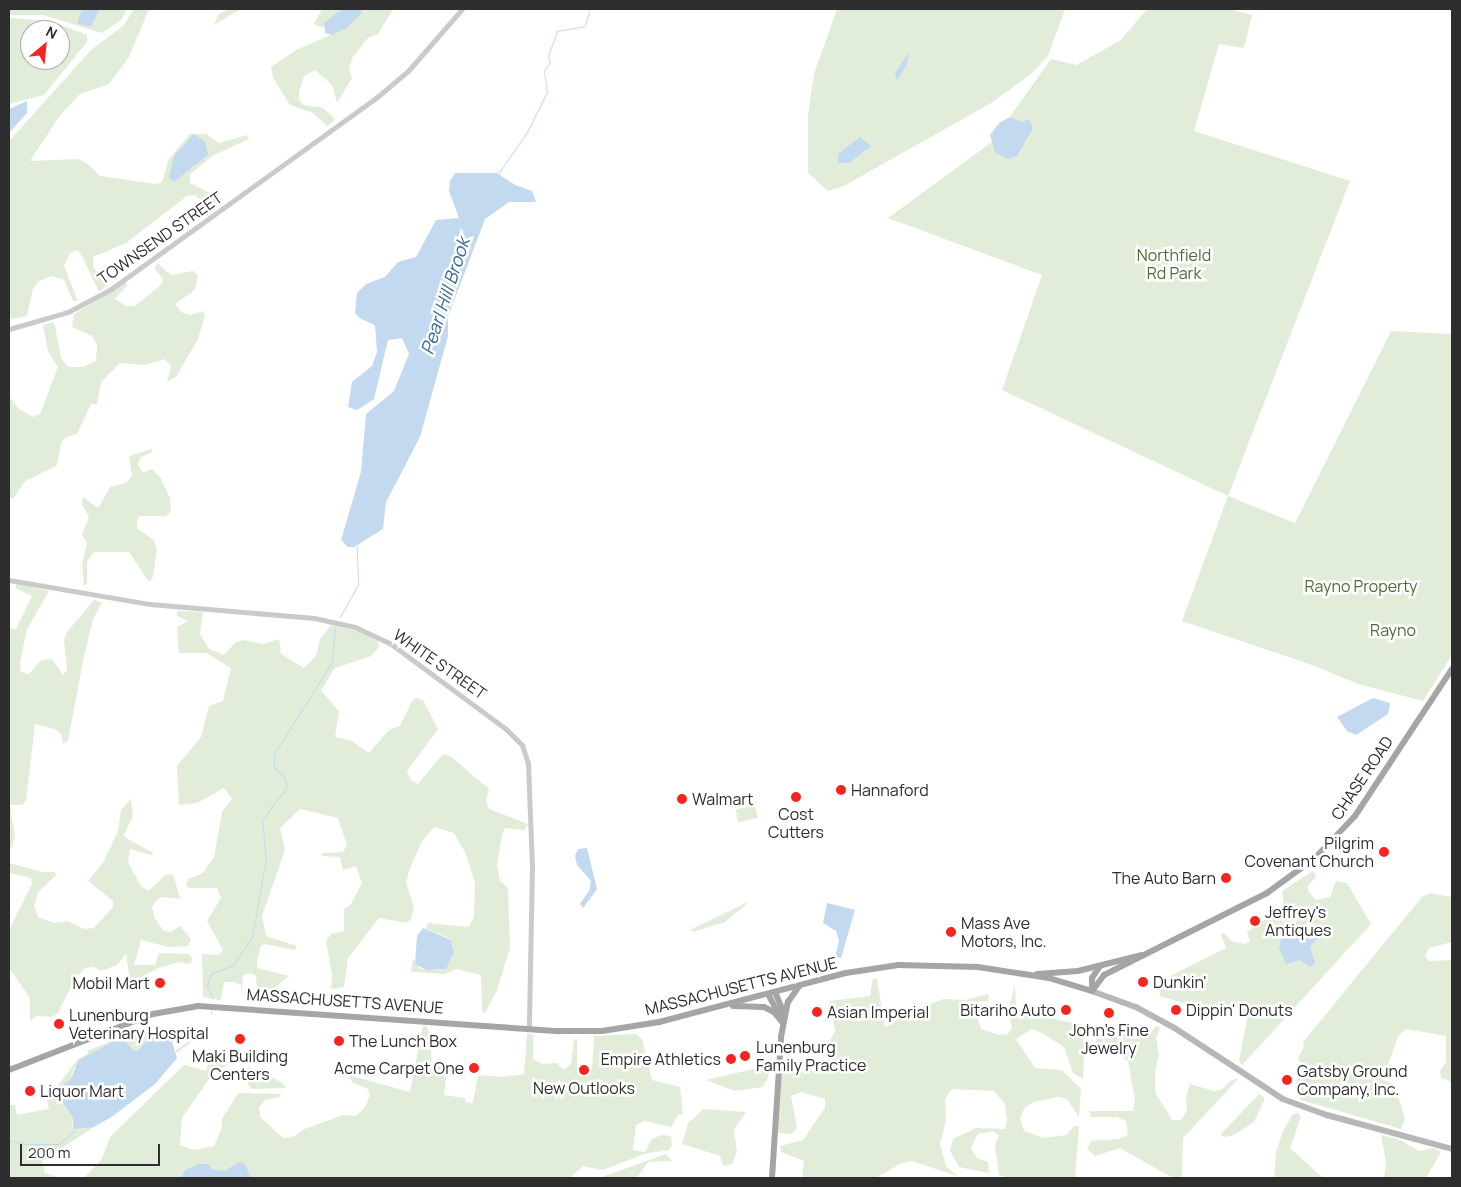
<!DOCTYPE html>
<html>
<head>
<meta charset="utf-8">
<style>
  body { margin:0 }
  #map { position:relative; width:1461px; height:1187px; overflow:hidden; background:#fff; font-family:Manrope,sans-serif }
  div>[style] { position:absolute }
  .green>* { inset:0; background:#e2edd9; transform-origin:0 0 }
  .water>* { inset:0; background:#c3d9ef }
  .stream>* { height:1px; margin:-0.5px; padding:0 0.5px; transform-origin:0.5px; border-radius:0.5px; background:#c3d9ef }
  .tertiary>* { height:5px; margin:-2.5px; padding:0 2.5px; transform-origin:2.5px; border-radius:2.5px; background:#cacaca }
  .secondary>* { height:5.5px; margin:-2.75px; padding:0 2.75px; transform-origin:2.75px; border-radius:2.75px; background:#b7b7b7 }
  .primary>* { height:6px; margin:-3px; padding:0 3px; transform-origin:3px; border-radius:3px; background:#a5a5a5 }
  .dots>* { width:14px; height:14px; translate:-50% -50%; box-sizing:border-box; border:2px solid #fff; border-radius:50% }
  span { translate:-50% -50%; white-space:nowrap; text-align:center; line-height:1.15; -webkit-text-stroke:5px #fff; paint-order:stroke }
  .street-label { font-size:16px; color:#2d2d2d }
  .park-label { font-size:16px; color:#4b6d37 }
  .poi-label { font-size:16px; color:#2d2d2d }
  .left { translate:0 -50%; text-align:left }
  .right { translate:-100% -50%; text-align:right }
  .water-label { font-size:18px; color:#346697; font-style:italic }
  .frame { position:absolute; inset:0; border:10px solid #2d2d2d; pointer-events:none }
  .north { position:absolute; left:20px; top:20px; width:50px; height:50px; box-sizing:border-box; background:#fff; border:1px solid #ababab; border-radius:50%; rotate:28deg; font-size:14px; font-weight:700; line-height:20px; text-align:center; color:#2d2d2d }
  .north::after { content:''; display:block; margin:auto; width:18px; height:22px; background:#f6241e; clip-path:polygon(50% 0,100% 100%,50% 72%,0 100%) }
  .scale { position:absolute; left:20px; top:1144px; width:140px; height:22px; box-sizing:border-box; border:2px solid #2d2d2d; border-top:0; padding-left:6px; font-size:15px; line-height:18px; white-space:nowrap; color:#2d2d2d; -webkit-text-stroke:4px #fff; paint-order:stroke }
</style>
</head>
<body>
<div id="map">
  <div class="green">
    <i style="clip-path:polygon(9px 9px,127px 9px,121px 20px,102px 33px,43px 15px,9px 15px)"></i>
    <i style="clip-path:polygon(134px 9px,149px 9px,129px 57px,109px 84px,80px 94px,61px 114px,30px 161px,78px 159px,88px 164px,100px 176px,156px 184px,162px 182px,169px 159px,190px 134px,206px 134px,219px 143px,247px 135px,249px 139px,214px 155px,190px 174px,190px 183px,224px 200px,214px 211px,209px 213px,208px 206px,195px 195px,187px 196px,126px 243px,93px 257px,93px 267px,109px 284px,99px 292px,80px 252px,76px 250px,70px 253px,64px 266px,78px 301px,73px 301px,64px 280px,52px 276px,39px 281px,33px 289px,27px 316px,12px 319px,9px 317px,9px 141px,92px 49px,123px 26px)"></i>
    <i style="clip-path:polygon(229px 9px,239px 10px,214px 25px,219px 14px)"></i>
    <i style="clip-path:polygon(322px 9px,342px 9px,322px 28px,314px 24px)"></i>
    <i style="clip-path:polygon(361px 9px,393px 9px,378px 34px,368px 38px,352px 58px,349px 70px,352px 78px,337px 103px,332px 85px,315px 70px,304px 76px,299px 92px,299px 100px,304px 105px,323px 108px,331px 115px,335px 120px,327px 126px,313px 113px,290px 105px,273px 78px,271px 67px,296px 50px,347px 28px)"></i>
    <i style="clip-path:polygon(837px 9px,1065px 9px,1048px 56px,1031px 74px,991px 103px,844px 186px,828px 191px,808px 173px,808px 115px,814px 74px)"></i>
    <i style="clip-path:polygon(1147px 9px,1229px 9px,1252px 15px,1244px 48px,1219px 44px,1194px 131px,1350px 181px,1228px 496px,1295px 523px,1391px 331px,1452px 334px,1452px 655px,1423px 701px,1358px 684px,1315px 666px,1182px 621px,1228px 496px,1002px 390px,1042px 275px,888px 218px,992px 142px,1051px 59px,1076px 65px,1121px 40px)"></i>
    <i style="clip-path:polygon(evenodd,9px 18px,52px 21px,87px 35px,87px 42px,44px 95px,9px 104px,9px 18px,30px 30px,60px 30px,60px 60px,30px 60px,30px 30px)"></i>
    <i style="clip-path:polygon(157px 263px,171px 275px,193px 271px,198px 275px,195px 290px,175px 304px,181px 312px,190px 315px,203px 311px,205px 316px,198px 339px,176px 377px,167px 382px,171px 366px,165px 359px,145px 365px,120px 363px,101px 382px,97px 404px,91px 404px,77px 434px,66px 437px,61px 443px,57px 465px,24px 482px,14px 498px,9px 498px,9px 396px,19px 409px,33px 417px,40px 414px,58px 367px,48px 351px,43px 325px,53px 322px,55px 326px,61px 358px,68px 367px,83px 367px,96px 361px,97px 345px,92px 336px,72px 327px,74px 314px,126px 282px,127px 285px,115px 299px,126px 306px,135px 306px,162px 284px,163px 279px,155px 269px)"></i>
    <i style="clip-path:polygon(151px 449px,153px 452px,141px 457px,138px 464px,143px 473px,152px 469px,160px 477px,170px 498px,171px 511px,166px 516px,139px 516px,137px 520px,137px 529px,154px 540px,157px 550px,153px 577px,149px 582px,129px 552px,94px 552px,87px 562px,87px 584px,84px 586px,82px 565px,87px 543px,82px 535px,89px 517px,82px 505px,83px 497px,98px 508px,110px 487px,126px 483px,132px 476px,129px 456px)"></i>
    <i style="clip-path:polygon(17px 583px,49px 591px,27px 629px,20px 662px,21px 672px,29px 674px,41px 660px,52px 659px,63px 675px,67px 670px,64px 640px,67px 632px,94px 600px,102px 603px,93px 619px,83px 661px,68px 741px,63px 744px,61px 734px,55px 729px,35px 724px,26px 801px,22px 805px,10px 805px,15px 838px,9px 853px,9px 628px,16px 629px,32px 596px,15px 588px)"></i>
    <i style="clip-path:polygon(177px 611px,203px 612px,200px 634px,209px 649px,224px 655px,236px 642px,244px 640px,263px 644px,279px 639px,281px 654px,304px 668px,316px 656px,320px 639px,331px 625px,362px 632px,378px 641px,379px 647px,371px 656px,335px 668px,321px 690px,339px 712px,335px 737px,350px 740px,369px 753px,389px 730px,400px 726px,412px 701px,416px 698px,423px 700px,438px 729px,407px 771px,411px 780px,418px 784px,443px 754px,450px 756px,489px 789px,486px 800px,489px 809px,528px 824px,524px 830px,505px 828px,502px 835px,497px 866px,500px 881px,508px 888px,510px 948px,497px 990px,485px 1013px,482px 1012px,481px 975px,456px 969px,444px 974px,411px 972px,413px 959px,421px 969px,443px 970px,454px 948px,449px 938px,426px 929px,428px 923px,469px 927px,474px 917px,475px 882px,465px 852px,454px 833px,434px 827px,422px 841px,409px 871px,406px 883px,414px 907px,411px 919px,407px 923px,379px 918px,348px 958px,344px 987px,331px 989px,332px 975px,326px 941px,331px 934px,344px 931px,344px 909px,351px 904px,362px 883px,356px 866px,343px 870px,340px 857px,321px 856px,323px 853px,343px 852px,347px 845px,338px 818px,300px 809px,280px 828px,285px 850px,262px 916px,266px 936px,297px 946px,295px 950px,265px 944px,261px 946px,257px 961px,257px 968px,289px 976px,273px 989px,257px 988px,256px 976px,250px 973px,243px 975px,241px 1000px,241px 985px,234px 982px,224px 982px,221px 1000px,203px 997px,202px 954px,219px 955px,223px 950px,207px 921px,221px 898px,217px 888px,188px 888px,186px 884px,188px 879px,203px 873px,214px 857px,222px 812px,232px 799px,224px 788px,197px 803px,179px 805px,177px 766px,201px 737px,209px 706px,223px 701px,231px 668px,207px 653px,179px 653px,177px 627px,188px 621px,177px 616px)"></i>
    <i style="clip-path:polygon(131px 799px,133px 817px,123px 836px,153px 853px,152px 855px,130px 849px,128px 862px,141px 886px,149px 891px,165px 875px,173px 874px,180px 899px,162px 897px,156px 901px,152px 907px,154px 917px,163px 930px,170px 932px,180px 926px,191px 939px,188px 946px,168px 947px,141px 940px,134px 965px,155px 965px,159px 953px,189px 954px,193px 960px,189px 964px,178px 962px,159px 968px,145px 975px,134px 987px,131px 987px,126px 954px,117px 965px,101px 971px,93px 967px,85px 968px,74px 980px,58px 1013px,52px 1017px,37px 1016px,30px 1021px,30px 998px,9px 968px,9px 930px,32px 884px,31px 878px,9px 873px,9px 863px,42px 872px,55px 872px,56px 875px,38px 892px,34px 906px,38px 917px,54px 923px,68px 921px,84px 929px,94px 928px,113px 907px,113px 901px,88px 881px,103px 863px,118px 831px,121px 810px)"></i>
    <i style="left:755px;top:805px;width:13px;height:20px;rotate:77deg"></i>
    <i style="clip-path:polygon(1313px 871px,1316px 877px,1308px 886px,1308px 891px,1316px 900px,1330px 897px,1336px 881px,1347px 883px,1371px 924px,1242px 1065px,1239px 1061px,1248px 1014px,1227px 1005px,1206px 1018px,1191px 1005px,1160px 996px,1161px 977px,1170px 976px,1226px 948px,1221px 935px,1224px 933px,1231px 941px,1245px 944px,1250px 942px,1247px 932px,1284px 906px,1282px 891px)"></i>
    <i style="clip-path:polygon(1430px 893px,1452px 897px,1452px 942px,1429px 948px,1425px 956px,1429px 961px,1452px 960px,1452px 1082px,1441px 1078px,1440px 1071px,1446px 1062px,1446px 1036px,1406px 1029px,1398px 1036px,1383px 1080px,1391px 1083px,1397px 1093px,1405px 1118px,1401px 1129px,1301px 1100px,1296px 1083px,1298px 1076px,1304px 1074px,1298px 1058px,1304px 1047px,1303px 1042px,1422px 897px)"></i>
    <i style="clip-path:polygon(750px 901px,725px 922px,693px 932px,690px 930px)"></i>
    <i style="clip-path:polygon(873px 978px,877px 979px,885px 1027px,918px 1008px,944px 999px,965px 1000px,989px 994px,988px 1001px,979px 1001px,975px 1010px,981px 1029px,999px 1035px,1008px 1034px,1012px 1028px,1008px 1010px,1015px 985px,1016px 1007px,1021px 1013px,1085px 1025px,1083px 1079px,1073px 1073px,1064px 1047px,1042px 1033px,1032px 1029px,1016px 1039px,1035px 1068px,1062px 1070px,1081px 1089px,1079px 1117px,1067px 1099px,1058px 1097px,1034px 1102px,1025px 1107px,1020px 1118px,1024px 1131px,1044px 1138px,1066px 1135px,1074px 1126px,1079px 1127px,1075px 1178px,1010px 1178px,999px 1175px,995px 1145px,999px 1135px,993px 1131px,978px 1134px,971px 1148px,977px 1158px,988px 1162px,989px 1173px,959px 1167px,950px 1151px,953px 1139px,976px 1128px,1005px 1129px,1007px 1120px,1005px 1104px,994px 1091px,952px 1089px,945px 1099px,946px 1120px,940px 1144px,946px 1166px,957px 1176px,912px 1161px,900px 1164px,876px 1178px,802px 1178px,804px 1161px,781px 1152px,780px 1146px,803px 1140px,825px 1108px,825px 1099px,801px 1092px,791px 1096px,797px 1127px,792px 1134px,779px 1133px,777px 1130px,781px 1067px,801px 1072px,823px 1070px,828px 1064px,827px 1046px,835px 1031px,830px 1001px,870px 996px)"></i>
    <i style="clip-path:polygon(423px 1025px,427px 1027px,430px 1035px,432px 1065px,447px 1067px,444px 1095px,465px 1098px,465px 1102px,473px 1103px,478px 1075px,503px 1077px,524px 1074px,527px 1033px,533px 1035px,533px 1059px,542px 1064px,557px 1063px,564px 1070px,571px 1064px,574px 1040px,577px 1038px,577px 1073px,587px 1075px,592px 1068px,594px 1036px,636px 1034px,642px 1039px,652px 1080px,680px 1087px,683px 1115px,679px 1114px,671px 1127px,644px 1121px,636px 1125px,633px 1150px,645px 1152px,652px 1139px,661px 1135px,671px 1136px,672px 1145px,669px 1150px,644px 1154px,603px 1170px,583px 1166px,570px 1178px,84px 1178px,101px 1160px,111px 1136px,184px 1065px,206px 1071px,209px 1060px,229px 1064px,213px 1073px,182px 1118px,180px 1145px,194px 1150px,214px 1146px,222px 1128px,222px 1119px,238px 1093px,281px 1094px,280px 1097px,265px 1100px,259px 1107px,260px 1117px,283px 1138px,293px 1137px,302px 1130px,343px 1115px,356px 1116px,365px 1107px,370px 1095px,368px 1089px,352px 1082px,348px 1075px,410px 1092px)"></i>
    <i style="clip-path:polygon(1099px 1026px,1133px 1036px,1150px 1034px,1156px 1026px,1160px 1028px,1156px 1038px,1159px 1055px,1155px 1071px,1155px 1092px,1172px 1120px,1181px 1120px,1187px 1111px,1186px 1096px,1190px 1084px,1214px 1091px,1223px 1089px,1230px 1081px,1239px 1078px,1183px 1138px,1182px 1178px,1173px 1178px,1120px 1148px,1095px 1156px,1087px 1149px,1091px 1141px,1118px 1139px,1128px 1135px,1126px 1121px,1117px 1117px,1091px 1117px,1089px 1111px,1133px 1111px,1135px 1099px,1128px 1062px,1118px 1053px,1099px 1052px,1095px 1045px)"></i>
    <i style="clip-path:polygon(155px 1032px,138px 1051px,131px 1049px,74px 1068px,70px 1080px,65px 1084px,58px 1096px,73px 1118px,72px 1127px,94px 1127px,42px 1161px,45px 1173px,59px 1178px,9px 1178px,9px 1105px,15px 1105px,17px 1115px,49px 1109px,47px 1100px,78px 1059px,88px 1054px,87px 1051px,121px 1037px)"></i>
    <i style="clip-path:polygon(772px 1056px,768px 1078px,763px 1087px,735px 1091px,706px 1080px,766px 1066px)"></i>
    <i style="clip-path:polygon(249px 1067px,283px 1083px,286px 1088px,251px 1089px,243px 1075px)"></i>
    <i style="clip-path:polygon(1259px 1094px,1265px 1098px,1254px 1122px,1232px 1136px,1223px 1137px,1221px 1134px)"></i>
    <i style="clip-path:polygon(704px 1109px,746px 1112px,734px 1129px,737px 1152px,732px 1164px,723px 1166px,720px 1156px,682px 1144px,688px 1123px)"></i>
    <i style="clip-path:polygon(1298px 1113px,1301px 1117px,1290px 1148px,1323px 1178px,1274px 1178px,1276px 1152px,1283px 1131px,1293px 1114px)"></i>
    <i style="clip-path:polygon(1381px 1135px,1398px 1139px,1419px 1151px,1434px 1148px,1441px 1152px,1426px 1178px,1384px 1178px,1386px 1163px)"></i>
    <i style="clip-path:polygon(666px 1154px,672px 1161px,648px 1162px,637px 1178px,599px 1178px)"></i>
  </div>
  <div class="water">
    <i style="clip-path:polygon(82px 9px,100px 9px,91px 26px,77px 24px)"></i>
    <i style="clip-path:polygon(342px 9px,361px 9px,362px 13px,347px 28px,332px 35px,325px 33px,324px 23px)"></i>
    <i style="clip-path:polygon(909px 52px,907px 64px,897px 80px,895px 73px)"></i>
    <i style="clip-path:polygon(27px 101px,27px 113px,9px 133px,9px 109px)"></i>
    <i style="clip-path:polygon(1010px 117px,1022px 122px,1029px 119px,1033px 128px,1017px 156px,1008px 159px,995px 152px,990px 135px,999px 123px)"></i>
    <i style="clip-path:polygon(194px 134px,205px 142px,208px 155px,174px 182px,169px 177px,174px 156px)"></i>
    <i style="clip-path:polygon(860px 137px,871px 146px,849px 163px,838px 163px,839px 153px)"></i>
    <i style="clip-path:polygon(455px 173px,497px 173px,515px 185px,532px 191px,536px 202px,509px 202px,485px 219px,448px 317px,448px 336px,420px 437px,386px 502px,383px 529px,354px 547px,348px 547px,341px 540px,361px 472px,366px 414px,394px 391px,409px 354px,402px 338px,388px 340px,374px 399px,357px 410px,348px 407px,352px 382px,372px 366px,377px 352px,375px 325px,361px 319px,355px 313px,357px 293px,366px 284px,385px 277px,398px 262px,416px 257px,436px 220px,459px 218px,449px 191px,450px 181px)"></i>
    <i style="clip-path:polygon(1373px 698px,1390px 703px,1388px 714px,1356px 735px,1347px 731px,1337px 717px)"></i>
    <i style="clip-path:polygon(587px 848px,597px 889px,583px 908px,580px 904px,589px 891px,591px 881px,577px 865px,575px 856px,578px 849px)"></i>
    <i style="clip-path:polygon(827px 903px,855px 910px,841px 958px,835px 957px,839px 941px,836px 931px,823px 923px)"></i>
    <i style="clip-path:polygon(1304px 923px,1314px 927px,1321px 935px,1310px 946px,1315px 963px,1310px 967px,1300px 960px,1286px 964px,1279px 948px,1282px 936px,1288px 929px)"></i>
    <i style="clip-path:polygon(423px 928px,451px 940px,454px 952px,446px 969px,427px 970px,415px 964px,417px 936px)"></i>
    <i style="clip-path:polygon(163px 1034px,171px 1038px,177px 1058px,155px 1084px,113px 1116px,94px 1127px,73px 1129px,73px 1118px,57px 1094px,61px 1086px,70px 1080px,79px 1060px,116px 1040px,124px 1040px,133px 1050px,138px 1051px,146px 1041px)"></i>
    <i style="clip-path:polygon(240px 1162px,245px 1164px,251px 1178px,181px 1178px,185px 1170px,199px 1164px,208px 1164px,212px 1169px,224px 1171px)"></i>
  </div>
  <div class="stream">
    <i style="left:498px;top:174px;width:51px;rotate:-55.4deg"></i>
    <i style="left:527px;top:132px;width:45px;rotate:-63.4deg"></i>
    <i style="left:547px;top:92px;width:22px;rotate:-98deg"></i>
    <i style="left:544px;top:70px;width:10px;rotate:-53deg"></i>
    <i style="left:550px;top:62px;width:6px;rotate:-108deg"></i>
    <i style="left:548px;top:56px;width:27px;rotate:-70deg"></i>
    <i style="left:557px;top:31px;width:28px;rotate:-10deg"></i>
    <i style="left:585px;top:26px;width:18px;rotate:-74deg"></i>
    <i style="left:340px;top:617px;width:38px;rotate:-61deg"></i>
    <i style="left:358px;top:584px;width:38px;rotate:-92deg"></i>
    <i style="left:212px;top:998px;width:14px;rotate:-111deg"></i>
    <i style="left:207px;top:985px;width:12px;rotate:-70deg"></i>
    <i style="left:211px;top:974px;width:24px;rotate:-22deg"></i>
    <i style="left:233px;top:965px;width:34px;rotate:-56deg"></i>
    <i style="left:252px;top:937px;width:79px;rotate:-79.8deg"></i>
    <i style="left:266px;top:859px;width:39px;rotate:-96deg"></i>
    <i style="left:262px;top:820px;width:41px;rotate:-52.9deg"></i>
    <i style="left:287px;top:787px;width:13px;rotate:-108deg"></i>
    <i style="left:283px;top:775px;width:11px;rotate:-142deg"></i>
    <i style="left:274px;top:768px;width:14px;rotate:-90deg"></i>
    <i style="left:274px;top:754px;width:109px;rotate:-57.8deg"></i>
    <i style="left:332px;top:662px;width:35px;rotate:-85deg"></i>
    <i style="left:211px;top:1011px;width:2px;rotate:90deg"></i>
    <i style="left:176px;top:1051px;width:17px;rotate:-36deg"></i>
    <i style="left:9px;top:1140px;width:16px;rotate:14deg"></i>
    <i style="left:25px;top:1144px;width:34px"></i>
    <i style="left:59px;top:1144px;width:21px;rotate:-41deg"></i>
  </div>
  <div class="tertiary">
    <i style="left:9px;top:329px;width:61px;rotate:-16.1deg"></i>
    <i style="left:68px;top:312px;width:49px;rotate:-28.1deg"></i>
    <i style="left:111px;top:289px;width:327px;rotate:-35.8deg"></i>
    <i style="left:376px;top:98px;width:42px;rotate:-40.2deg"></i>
    <i style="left:408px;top:71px;width:82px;rotate:-48.9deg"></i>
    <i style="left:9px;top:580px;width:143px;rotate:9.7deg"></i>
    <i style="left:150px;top:604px;width:165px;rotate:4.9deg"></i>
    <i style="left:314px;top:618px;width:42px;rotate:12.4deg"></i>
    <i style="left:355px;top:627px;width:40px;rotate:25deg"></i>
    <i style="left:391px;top:644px;width:143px;rotate:36.5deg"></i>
    <i style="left:506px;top:729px;width:23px;rotate:45deg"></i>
    <i style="left:522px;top:745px;width:19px;rotate:72deg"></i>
    <i style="left:528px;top:763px;width:102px;rotate:87.8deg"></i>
    <i style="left:532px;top:865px;width:163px;rotate:91.1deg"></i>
  </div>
  <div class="secondary">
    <i style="left:1092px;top:991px;width:47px;rotate:20deg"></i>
    <i style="left:1136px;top:1007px;width:44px;rotate:28.3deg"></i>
    <i style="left:1175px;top:1028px;width:129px;rotate:33.3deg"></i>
    <i style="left:1283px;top:1099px;width:47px;rotate:20deg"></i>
    <i style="left:1327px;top:1115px;width:130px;rotate:15.2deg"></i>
  </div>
  <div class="primary">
    <i style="left:1037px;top:974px;width:41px;rotate:-4.2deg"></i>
    <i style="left:1078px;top:971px;width:66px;rotate:-14deg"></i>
    <i style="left:1092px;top:991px;width:20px;rotate:-53deg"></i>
    <i style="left:1104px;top:975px;width:182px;rotate:-26.7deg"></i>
    <i style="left:1267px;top:893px;width:59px;rotate:-36.1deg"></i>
    <i style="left:1315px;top:858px;width:58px;rotate:-46.4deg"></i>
    <i style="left:1355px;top:816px;width:176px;rotate:-56.6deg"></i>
    <i style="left:1092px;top:991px;width:13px;rotate:-90deg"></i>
    <i style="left:1092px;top:978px;width:14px;rotate:-56deg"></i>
    <i style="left:775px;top:992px;width:23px;rotate:67deg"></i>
    <i style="left:768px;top:994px;width:24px;rotate:62deg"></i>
    <i style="left:733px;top:1006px;width:31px;rotate:2deg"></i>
    <i style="left:764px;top:1007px;width:11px;rotate:27deg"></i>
    <i style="left:774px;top:1012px;width:14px;rotate:51deg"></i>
    <i style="left:9px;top:1070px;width:155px;rotate:-21.3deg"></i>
    <i style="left:153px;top:1014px;width:46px;rotate:-10.1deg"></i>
    <i style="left:198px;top:1006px;width:362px;rotate:4deg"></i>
    <i style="left:559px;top:1031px;width:43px"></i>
    <i style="left:602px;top:1031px;width:58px;rotate:-9deg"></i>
    <i style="left:659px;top:1022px;width:193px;rotate:-14.7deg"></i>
    <i style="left:846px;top:973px;width:53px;rotate:-8.7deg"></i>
    <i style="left:898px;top:965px;width:80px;rotate:1.4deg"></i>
    <i style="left:978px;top:967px;width:72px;rotate:8.8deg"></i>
    <i style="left:1049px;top:978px;width:45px;rotate:16.8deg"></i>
    <i style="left:772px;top:1178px;width:141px;rotate:-86.3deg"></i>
    <i style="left:781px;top:1037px;width:36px;rotate:-79deg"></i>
    <i style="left:788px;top:1002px;width:19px;rotate:-55deg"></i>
  </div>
  <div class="dots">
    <i style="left:841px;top:790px;background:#f6241e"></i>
    <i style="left:796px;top:797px;background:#f6241e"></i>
    <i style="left:682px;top:799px;background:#f6241e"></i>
    <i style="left:1384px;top:852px;background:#f6241e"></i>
    <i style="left:1226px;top:878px;background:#f6241e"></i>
    <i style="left:1255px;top:921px;background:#f6241e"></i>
    <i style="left:951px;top:932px;background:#f6241e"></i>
    <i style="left:1143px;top:982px;background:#f6241e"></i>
    <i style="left:160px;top:983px;background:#f6241e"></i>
    <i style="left:1066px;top:1010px;background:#f6241e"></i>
    <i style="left:1176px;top:1010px;background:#f6241e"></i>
    <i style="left:817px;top:1012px;background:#f6241e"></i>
    <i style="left:1109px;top:1013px;background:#f6241e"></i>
    <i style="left:59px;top:1024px;background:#f6241e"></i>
    <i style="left:240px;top:1039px;background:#f6241e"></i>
    <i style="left:339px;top:1041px;background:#f6241e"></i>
    <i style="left:745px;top:1056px;background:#f6241e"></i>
    <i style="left:731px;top:1059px;background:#f6241e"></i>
    <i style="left:474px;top:1068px;background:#f6241e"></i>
    <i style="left:584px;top:1070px;background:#f6241e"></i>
    <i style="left:1287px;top:1080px;background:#f6241e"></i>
    <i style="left:30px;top:1091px;background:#f6241e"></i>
  </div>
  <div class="street-label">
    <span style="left:160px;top:238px;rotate:-35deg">TOWNSEND STREET</span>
    <span style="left:440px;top:664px;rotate:35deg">WHITE STREET</span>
    <span style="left:1362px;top:778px;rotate:-56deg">CHASE ROAD</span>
    <span style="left:741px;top:986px;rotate:-14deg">MASSACHUSETTS AVENUE</span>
    <span style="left:345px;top:1001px;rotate:4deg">MASSACHUSETTS AVENUE</span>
  </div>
  <div class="park-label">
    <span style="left:1174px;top:264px">Northfield<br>Rd Park</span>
    <span style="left:1361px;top:586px">Rayno Property</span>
    <span style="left:1393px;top:630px">Rayno</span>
  </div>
  <div class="poi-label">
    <span class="left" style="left:851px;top:790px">Hannaford</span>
    <span class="left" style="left:692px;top:799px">Walmart</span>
    <span style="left:796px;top:823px">Cost<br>Cutters</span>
    <span class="right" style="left:1374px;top:852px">Pilgrim<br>Covenant Church</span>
    <span class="right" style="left:1216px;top:878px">The Auto Barn</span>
    <span class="left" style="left:1265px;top:921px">Jeffrey's<br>Antiques</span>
    <span class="left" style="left:961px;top:932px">Mass Ave<br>Motors, Inc.</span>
    <span class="left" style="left:1153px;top:982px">Dunkin'</span>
    <span class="right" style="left:150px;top:983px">Mobil Mart</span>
    <span class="right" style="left:1056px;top:1010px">Bitariho Auto</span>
    <span class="left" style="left:1186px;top:1010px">Dippin' Donuts</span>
    <span class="left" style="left:827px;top:1012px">Asian Imperial</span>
    <span class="left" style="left:69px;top:1024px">Lunenburg<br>Veterinary Hospital</span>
    <span style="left:1109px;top:1039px">John's Fine<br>Jewelry</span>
    <span class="left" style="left:349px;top:1041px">The Lunch Box</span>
    <span class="left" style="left:756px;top:1056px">Lunenburg<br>Family Practice</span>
    <span style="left:240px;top:1065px">Maki Building<br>Centers</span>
    <span class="right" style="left:721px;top:1059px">Empire Athletics</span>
    <span class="right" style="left:464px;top:1068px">Acme Carpet One</span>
    <span class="left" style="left:1297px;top:1080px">Gatsby Ground<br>Company, Inc.</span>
    <span style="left:584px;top:1088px">New Outlooks</span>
    <span class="left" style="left:40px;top:1091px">Liquor Mart</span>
  </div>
  <div class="water-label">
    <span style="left:445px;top:296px;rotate:-72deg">Pearl Hill Brook</span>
  </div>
  <div class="frame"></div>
  <div class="north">N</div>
  <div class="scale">200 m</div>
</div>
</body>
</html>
